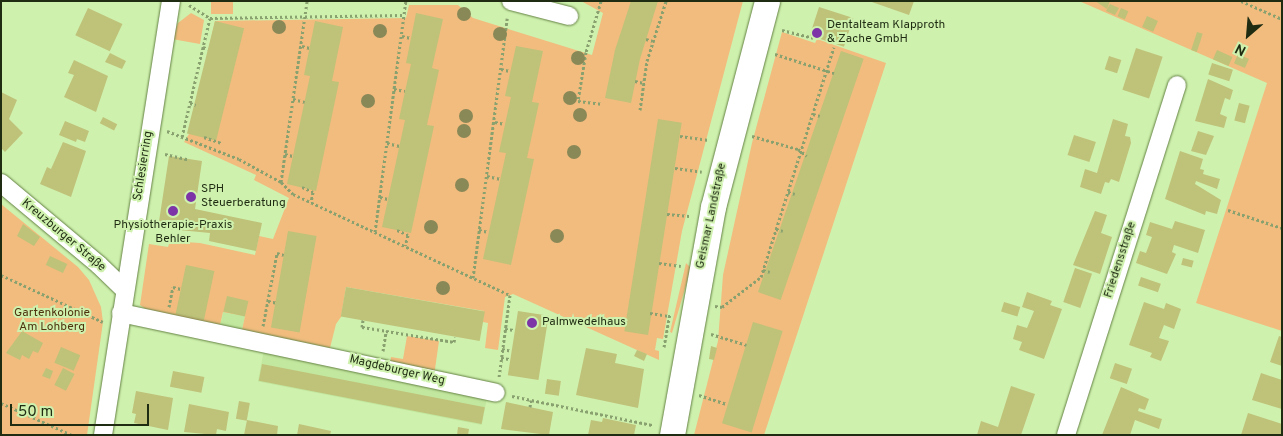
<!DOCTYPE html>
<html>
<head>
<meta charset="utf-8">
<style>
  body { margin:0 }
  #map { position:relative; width:1283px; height:436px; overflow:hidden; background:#cff1ae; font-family:Overpass,sans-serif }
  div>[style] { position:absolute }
  .built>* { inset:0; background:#c2e79e; transform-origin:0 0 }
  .green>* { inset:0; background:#f1bc7e; transform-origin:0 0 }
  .building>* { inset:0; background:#bfc279; transform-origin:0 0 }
  .path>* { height:3px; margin-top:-1.5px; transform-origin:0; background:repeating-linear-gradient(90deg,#88a16f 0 2.5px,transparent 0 5px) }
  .roads { filter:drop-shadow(0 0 1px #648244) drop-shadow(0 0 1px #648244) }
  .minor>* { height:18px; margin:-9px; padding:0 9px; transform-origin:9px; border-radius:9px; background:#fff }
  .secondary>* { height:25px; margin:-12.5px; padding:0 12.5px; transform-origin:12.5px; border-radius:12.5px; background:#fff }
  .trees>* { width:14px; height:14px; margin:-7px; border-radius:50%; background:#898857 }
  .dots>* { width:14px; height:14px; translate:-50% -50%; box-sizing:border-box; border:2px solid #cff1ae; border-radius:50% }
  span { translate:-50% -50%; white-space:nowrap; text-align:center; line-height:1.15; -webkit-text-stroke:4px #cff1ae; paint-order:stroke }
  .poi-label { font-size:12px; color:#1f2c12 }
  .left { translate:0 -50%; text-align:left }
  .street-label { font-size:12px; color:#1f2c12 }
  .park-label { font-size:12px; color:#4f330f }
  .frame { position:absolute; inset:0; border:2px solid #1f2c12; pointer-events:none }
  .north { position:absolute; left:1223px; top:10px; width:50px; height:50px; -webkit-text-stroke:4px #cff1ae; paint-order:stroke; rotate:207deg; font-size:14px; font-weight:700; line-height:20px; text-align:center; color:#1f2c12 }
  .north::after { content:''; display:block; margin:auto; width:18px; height:22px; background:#1f2c12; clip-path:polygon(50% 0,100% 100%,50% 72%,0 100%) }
  .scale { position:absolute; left:10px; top:404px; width:139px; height:22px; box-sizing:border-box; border:2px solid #1f2c12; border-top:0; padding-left:6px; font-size:15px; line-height:18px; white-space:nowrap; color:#1f2c12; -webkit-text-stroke:4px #cff1ae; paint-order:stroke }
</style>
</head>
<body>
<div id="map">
  <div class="built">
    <i style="left:227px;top:296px;width:22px;height:30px;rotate:13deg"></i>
    <i style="left:264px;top:350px;width:228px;height:32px;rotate:11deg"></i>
  </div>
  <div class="green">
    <i style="left:211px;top:1px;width:22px;height:13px"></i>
    <i style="clip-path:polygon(581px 1px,743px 1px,682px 231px,663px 339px,657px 338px,655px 350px,659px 351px,659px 360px,513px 294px,505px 297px,498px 350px,485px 348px,488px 323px,483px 322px,484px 311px,346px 287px,341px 317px,336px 324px,330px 348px,242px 330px,245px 316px,223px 312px,220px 325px,147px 310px,140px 305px,149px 244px,168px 247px,170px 241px,200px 243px,255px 255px,259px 236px,273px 239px,289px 198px,254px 180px,256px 175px,184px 142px,189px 134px,215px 21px,406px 18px,409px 5px,458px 5px,473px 18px,592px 55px,603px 13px)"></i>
    <i style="clip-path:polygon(1079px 1px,1282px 1px,1282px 331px,1196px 303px,1267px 83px)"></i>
    <i style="clip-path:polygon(191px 13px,204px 20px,200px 44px,172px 39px,178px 23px)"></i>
    <i style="clip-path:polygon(782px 32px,815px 43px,817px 39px,886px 63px,764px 435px,694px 435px,718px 341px,723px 275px,752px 143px)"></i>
    <i style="clip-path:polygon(1px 204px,78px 267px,89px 280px,101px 307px,103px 322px,87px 435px,1px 435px)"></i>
    <i style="clip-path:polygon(686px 263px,691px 268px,672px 333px,670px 332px)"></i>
    <i style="clip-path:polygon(407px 336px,439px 341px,434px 376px,390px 365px,391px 357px,403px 359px)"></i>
  </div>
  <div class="building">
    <i style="clip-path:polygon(631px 1px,658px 1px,640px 59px,631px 103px,605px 98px,615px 50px)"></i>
    <i style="clip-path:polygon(869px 1px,914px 1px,909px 15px)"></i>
    <i style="clip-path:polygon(1095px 1px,1110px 1px,1107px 9px)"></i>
    <i style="clip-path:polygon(1110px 4px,1119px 8px,1115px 15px,1106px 11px)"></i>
    <i style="left:819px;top:7px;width:36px;height:30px;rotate:18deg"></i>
    <i style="left:88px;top:8px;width:38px;height:30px;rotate:25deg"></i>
    <i style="left:1121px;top:8px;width:8px;height:9px;rotate:23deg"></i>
    <i style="clip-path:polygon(416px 13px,443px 19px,432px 68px,439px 70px,427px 125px,434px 126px,411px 233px,382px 227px,405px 120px,399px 119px,411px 64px,406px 63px)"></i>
    <i style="left:1147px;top:16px;width:12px;height:12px;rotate:24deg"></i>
    <i style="left:215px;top:21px;width:30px;height:116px;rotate:14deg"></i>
    <i style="clip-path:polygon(315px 21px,343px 27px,332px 81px,339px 82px,316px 191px,287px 184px,310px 76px,304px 75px)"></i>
    <i style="left:1197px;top:32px;width:6px;height:19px;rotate:18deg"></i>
    <i style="clip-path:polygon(516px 46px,543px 51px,532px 102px,539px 103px,527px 158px,534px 159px,511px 265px,483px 259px,506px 153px,499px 152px,511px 97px,505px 96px)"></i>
    <i style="left:1136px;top:48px;width:28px;height:44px;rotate:18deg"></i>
    <i style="left:1217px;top:50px;width:17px;height:10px;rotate:24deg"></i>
    <i style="left:841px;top:51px;width:24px;height:255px;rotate:19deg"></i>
    <i style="clip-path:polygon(110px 53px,126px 61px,122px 69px,105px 62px)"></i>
    <i style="left:1238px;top:54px;width:12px;height:10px;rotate:24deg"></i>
    <i style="left:1109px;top:56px;width:13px;height:14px;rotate:18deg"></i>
    <i style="clip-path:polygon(74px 60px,108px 76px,96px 112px,64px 97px,74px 75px,68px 73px)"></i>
    <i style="left:1212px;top:63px;width:22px;height:12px;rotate:18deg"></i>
    <i style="clip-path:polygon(1208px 79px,1233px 90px,1230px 100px,1225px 98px,1220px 114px,1227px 117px,1224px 128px,1195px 121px)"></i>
    <i style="clip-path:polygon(1px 92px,17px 100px,9px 119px,23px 133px,5px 152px,1px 148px)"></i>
    <i style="left:1239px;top:103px;width:11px;height:18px;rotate:15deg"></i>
    <i style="left:103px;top:117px;width:16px;height:7px;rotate:27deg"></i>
    <i style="left:658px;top:119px;width:24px;height:215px;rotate:9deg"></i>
    <i style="clip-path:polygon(1113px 119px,1128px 124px,1125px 136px,1130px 137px,1131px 143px,1119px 182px,1111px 179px,1109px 183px,1105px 182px,1101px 194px,1080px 187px,1085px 169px,1097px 173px)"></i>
    <i style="clip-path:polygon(65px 121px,89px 131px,85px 142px,77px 139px,76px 142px,59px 135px)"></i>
    <i style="clip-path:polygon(1198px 131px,1214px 136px,1206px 155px,1191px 151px)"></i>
    <i style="left:1074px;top:135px;width:23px;height:21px;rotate:18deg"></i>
    <i style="clip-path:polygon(63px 142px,86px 151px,71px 197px,40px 184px,47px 167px,51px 169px)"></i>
    <i style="clip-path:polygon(1180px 151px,1203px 159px,1200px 169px,1204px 170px,1203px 174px,1220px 179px,1217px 189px,1196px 181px,1195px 184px,1221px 200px,1217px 214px,1206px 211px,1205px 215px,1165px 199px)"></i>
    <i style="clip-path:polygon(169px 156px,202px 161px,195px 209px,262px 223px,256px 251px,209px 241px,210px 233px,158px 228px)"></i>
    <i style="clip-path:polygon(1095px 211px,1107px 215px,1101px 233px,1112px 237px,1100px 274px,1073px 265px)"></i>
    <i style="clip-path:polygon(1175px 221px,1205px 230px,1198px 253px,1174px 245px,1172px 252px,1176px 254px,1167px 274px,1136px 263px,1140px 251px,1146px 253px,1152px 237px,1146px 235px,1150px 222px,1172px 229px)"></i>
    <i style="clip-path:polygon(23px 224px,40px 237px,34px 246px,17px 236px)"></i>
    <i style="left:288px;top:231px;width:29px;height:98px;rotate:10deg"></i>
    <i style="left:50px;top:256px;width:19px;height:10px;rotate:25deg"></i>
    <i style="left:1183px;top:258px;width:11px;height:7px;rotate:15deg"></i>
    <i style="left:186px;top:265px;width:29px;height:50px;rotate:12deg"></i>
    <i style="left:1075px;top:268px;width:18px;height:36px;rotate:19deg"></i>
    <i style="left:1141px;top:277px;width:21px;height:9px;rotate:19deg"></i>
    <i style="left:346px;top:287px;width:141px;height:30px;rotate:10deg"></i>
    <i style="clip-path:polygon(1027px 292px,1052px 301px,1050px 305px,1062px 309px,1044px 359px,1019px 350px,1022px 342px,1013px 339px,1017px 325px,1027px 328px,1034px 311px,1022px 307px)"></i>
    <i style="left:227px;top:296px;width:22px;height:16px;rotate:13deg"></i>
    <i style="left:1004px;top:302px;width:17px;height:10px;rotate:17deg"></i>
    <i style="clip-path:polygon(1144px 302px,1164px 309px,1166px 303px,1181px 309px,1174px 329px,1164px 325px,1159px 338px,1169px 341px,1161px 361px,1150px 357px,1152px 353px,1129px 345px)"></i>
    <i style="left:518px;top:311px;width:31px;height:65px;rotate:9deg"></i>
    <i style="left:753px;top:322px;width:31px;height:106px;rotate:17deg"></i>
    <i style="clip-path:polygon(22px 331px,43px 343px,38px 353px,33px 351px,29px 359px,22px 355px,20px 360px,6px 353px)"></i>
    <i style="clip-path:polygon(1279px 336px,1282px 337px,1282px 366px,1270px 362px)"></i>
    <i style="clip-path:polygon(711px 346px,717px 348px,714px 360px,709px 359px)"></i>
    <i style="left:61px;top:347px;width:21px;height:17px;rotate:23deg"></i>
    <i style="clip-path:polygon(586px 348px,617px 354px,615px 363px,644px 369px,638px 408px,576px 395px)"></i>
    <i style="clip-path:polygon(637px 350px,647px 354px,644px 361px,634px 356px)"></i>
    <i style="left:1115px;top:363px;width:18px;height:16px;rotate:19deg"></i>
    <i style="left:262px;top:364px;width:227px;height:17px;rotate:11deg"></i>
    <i style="clip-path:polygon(46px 368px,53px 371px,50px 379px,42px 376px)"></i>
    <i style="left:63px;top:368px;width:13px;height:19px;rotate:27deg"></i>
    <i style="left:173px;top:371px;width:32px;height:16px;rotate:11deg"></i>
    <i style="clip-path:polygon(1261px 373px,1282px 380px,1282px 409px,1252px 400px)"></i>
    <i style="left:547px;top:379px;width:14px;height:15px;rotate:8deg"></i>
    <i style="clip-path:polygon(1011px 386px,1035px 394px,1021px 435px,977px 435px,981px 421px,998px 427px)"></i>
    <i style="clip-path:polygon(1121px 387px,1149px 399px,1145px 410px,1139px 408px,1138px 411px,1162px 419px,1159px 429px,1135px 420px,1130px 435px,1102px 435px)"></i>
    <i style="clip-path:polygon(136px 391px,173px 398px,168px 430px,134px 423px,136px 414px,132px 413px)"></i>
    <i style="left:239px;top:401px;width:11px;height:18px;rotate:10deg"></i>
    <i style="clip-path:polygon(506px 402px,553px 412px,549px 435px,501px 429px)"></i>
    <i style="clip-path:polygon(189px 404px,229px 412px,226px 431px,217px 429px,216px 435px,184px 432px)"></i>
    <i style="clip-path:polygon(1248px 413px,1282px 424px,1282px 435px,1241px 435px)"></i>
    <i style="clip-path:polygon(603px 418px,636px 425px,634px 435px,588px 435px,591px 420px,602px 422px)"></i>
    <i style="clip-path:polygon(247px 420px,278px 426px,277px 435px,244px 435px)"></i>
    <i style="clip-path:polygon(299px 424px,331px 431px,330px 435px,297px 435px)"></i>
    <i style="clip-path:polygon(458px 427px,469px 429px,468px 435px,457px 435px)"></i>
  </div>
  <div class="path">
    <i style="left:601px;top:1px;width:53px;rotate:106.4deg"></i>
    <i style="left:586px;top:52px;width:50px;rotate:99.3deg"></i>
    <i style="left:578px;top:101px;width:25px;rotate:7deg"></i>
    <i style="left:1241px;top:1px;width:45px;rotate:23.7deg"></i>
    <i style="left:189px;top:5px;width:25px;rotate:32deg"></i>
    <i style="left:210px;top:18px;width:194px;rotate:-0.9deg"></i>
    <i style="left:782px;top:30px;width:32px;rotate:14deg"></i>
    <i style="left:402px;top:36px;width:9px;rotate:13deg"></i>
    <i style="left:646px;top:39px;width:7px;rotate:16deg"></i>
    <i style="left:302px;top:46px;width:8px;rotate:14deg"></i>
    <i style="left:203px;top:47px;width:5px;rotate:22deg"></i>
    <i style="left:775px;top:54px;width:62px;rotate:17.9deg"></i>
    <i style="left:501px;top:69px;width:9px;rotate:13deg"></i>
    <i style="left:635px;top:81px;width:9px;rotate:13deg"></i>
    <i style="left:394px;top:89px;width:11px;rotate:10deg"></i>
    <i style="left:293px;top:99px;width:12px;rotate:14deg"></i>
    <i style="left:190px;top:103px;width:6px;rotate:18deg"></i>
    <i style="left:640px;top:110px;width:49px;rotate:-81.9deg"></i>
    <i style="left:647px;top:61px;width:63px;rotate:-72.4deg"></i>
    <i style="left:813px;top:114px;width:7px;rotate:16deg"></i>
    <i style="left:495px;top:122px;width:10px;rotate:11deg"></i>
    <i style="left:167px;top:131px;width:77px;rotate:21.3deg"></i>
    <i style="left:239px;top:159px;width:48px;rotate:28.7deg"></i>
    <i style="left:281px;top:182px;width:17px;rotate:45deg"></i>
    <i style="left:293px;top:194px;width:239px;rotate:25deg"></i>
    <i style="left:510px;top:295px;width:83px;rotate:97.6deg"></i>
    <i style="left:680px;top:136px;width:29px;rotate:8deg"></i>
    <i style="left:752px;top:136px;width:48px;rotate:15.8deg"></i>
    <i style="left:798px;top:149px;width:11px;rotate:38deg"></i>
    <i style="left:182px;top:137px;width:122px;rotate:-76.8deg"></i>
    <i style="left:204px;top:137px;width:18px;rotate:19deg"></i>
    <i style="left:387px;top:143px;width:13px;rotate:13deg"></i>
    <i style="left:165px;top:154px;width:23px;rotate:13deg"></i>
    <i style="left:285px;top:154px;width:8px;rotate:14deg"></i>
    <i style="left:675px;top:168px;width:27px;rotate:8deg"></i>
    <i style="left:487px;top:176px;width:14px;rotate:12deg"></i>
    <i style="left:281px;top:182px;width:183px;rotate:-81.8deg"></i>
    <i style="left:302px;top:187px;width:12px;rotate:24deg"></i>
    <i style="left:313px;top:192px;width:10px;rotate:101deg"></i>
    <i style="left:788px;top:192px;width:7px;rotate:16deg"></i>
    <i style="left:380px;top:197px;width:8px;rotate:14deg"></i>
    <i style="left:1228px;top:210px;width:57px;rotate:18.4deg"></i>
    <i style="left:667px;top:214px;width:25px;rotate:5deg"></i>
    <i style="left:776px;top:229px;width:7px;rotate:16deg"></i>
    <i style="left:397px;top:230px;width:12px;rotate:24deg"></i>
    <i style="left:408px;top:235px;width:11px;rotate:105deg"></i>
    <i style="left:479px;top:230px;width:10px;rotate:11deg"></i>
    <i style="left:375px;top:232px;width:233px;rotate:-82.4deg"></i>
    <i style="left:659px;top:263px;width:22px;rotate:8deg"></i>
    <i style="left:763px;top:270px;width:7px;rotate:16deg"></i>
    <i style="left:1px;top:275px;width:112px;rotate:24.7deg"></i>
    <i style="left:473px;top:278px;width:262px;rotate:-82.5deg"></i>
    <i style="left:268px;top:301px;width:10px;rotate:11deg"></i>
    <i style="left:715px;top:306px;width:7px;rotate:8deg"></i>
    <i style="left:722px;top:307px;width:49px;rotate:-37.6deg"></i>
    <i style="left:761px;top:277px;width:241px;rotate:-72.4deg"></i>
    <i style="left:169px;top:307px;width:20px;rotate:-79deg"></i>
    <i style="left:173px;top:287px;width:8px;rotate:14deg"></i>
    <i style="left:650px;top:313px;width:20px;rotate:9deg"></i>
    <i style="left:363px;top:320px;width:7px;rotate:98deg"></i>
    <i style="left:362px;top:327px;width:24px;rotate:9deg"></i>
    <i style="left:263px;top:326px;width:74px;rotate:-79.1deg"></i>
    <i style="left:277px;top:253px;width:7px;rotate:16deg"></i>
    <i style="left:505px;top:329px;width:10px;rotate:6deg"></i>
    <i style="left:711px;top:334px;width:37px;rotate:17deg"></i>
    <i style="left:664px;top:347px;width:34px;rotate:-80deg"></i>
    <i style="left:502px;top:349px;width:10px;rotate:11deg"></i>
    <i style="left:383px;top:351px;width:20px;rotate:-81deg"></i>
    <i style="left:386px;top:331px;width:69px;rotate:9.2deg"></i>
    <i style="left:454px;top:342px;width:5px;rotate:-79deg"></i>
    <i style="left:501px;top:358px;width:9px;rotate:6deg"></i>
    <i style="left:699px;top:395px;width:29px;rotate:18deg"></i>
    <i style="left:512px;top:396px;width:143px;rotate:11.7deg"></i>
    <i style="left:1px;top:403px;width:78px;rotate:24.3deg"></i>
    <i style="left:530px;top:407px;width:7px;rotate:-82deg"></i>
  </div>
  <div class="roads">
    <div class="minor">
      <i style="left:511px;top:1px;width:60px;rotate:14.5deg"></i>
      <i style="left:1px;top:183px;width:128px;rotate:39.9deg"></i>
      <i style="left:99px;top:265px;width:36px;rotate:44deg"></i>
      <i style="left:121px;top:313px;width:383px;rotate:12deg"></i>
      <i style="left:103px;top:435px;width:439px;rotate:-81.1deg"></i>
      <i style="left:1066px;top:435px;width:367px;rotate:-72.4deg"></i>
    </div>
    <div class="secondary">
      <i style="left:672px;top:435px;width:232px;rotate:-79.8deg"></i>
      <i style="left:713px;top:207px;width:213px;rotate:-75.3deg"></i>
    </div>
  </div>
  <div class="trees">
    <i style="left:464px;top:14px"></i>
    <i style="left:279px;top:27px"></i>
    <i style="left:380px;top:31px"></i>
    <i style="left:500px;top:34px"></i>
    <i style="left:578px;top:58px"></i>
    <i style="left:570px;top:98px"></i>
    <i style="left:368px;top:101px"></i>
    <i style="left:580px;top:115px"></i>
    <i style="left:466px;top:116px"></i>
    <i style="left:464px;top:131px"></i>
    <i style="left:574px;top:152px"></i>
    <i style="left:462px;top:185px"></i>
    <i style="left:431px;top:227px"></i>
    <i style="left:557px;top:236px"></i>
    <i style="left:443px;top:288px"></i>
  </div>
  <div class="dots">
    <i style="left:817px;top:33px;background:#7c34a7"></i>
    <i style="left:191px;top:197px;background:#7c34a7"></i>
    <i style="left:173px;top:211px;background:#7c34a7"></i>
    <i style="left:532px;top:323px;background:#7c34a7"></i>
  </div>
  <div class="poi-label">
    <span class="left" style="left:827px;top:33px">Dentalteam Klapproth<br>&amp; Zache GmbH</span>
    <span class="left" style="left:201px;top:197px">SPH<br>Steuerberatung</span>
    <span style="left:173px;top:233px">Physiotherapie-Praxis<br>Behler</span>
    <span class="left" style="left:542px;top:323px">Palmwedelhaus</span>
  </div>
  <div class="street-label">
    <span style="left:144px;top:166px;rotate:-81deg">Schlesierring</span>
    <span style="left:712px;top:216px;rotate:-78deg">Geismar Landstraße</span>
    <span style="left:63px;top:236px;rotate:40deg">Kreuzburger Straße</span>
    <span style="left:1121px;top:260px;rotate:-72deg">Friedensstraße</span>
    <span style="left:397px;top:371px;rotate:13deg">Magdeburger Weg</span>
  </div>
  <div class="park-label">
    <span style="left:52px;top:321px">Gartenkolonie<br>Am Lohberg</span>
  </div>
  <div class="frame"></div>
  <div class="north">N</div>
  <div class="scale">50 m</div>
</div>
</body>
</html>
